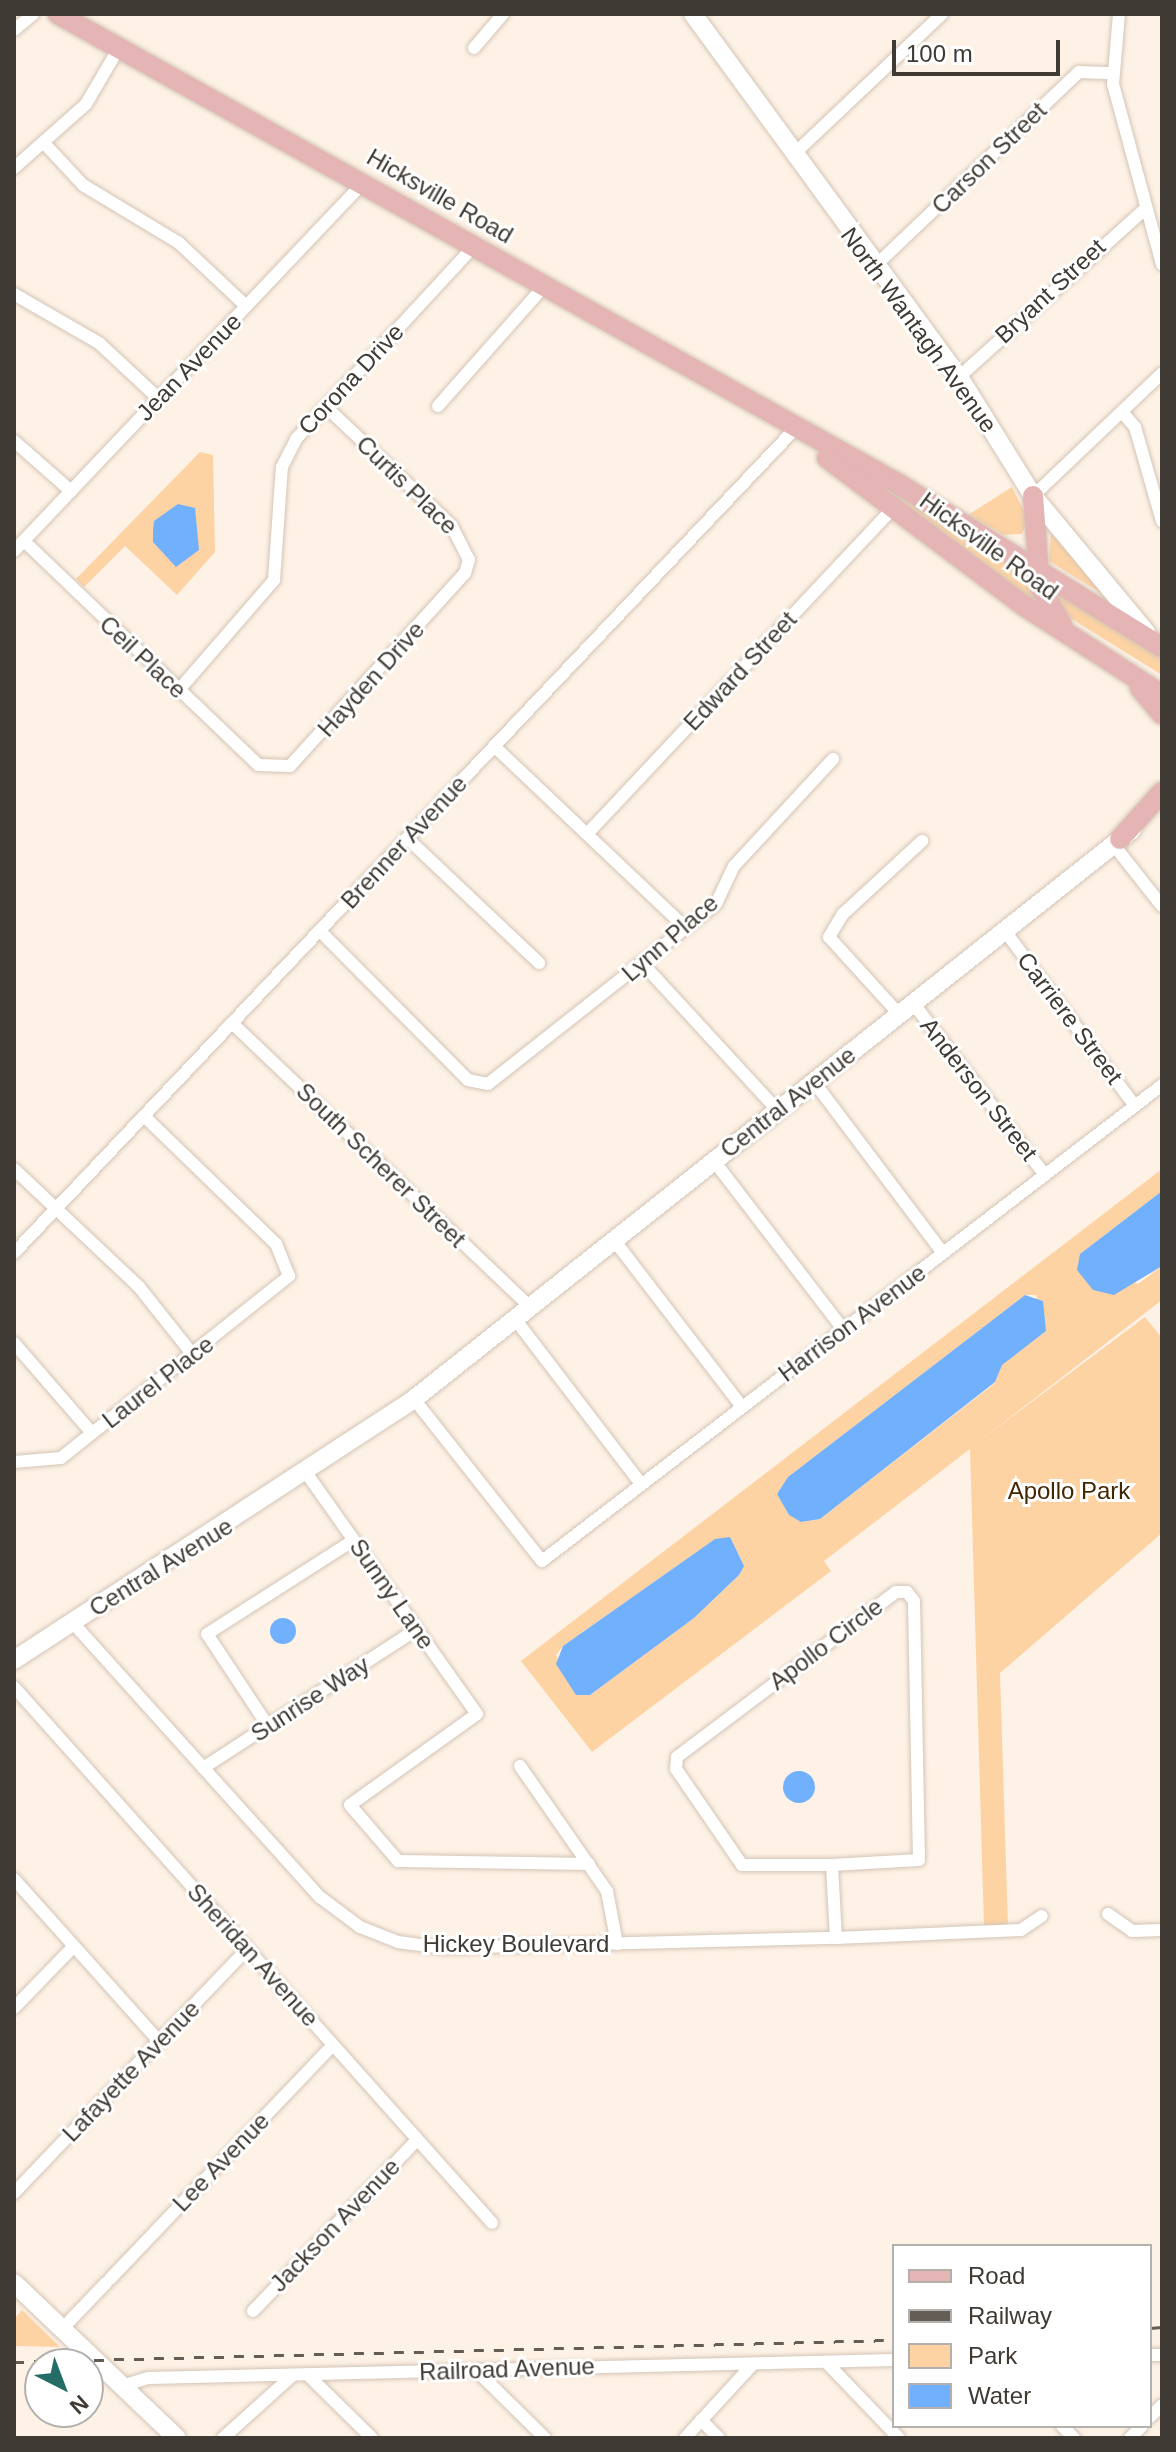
<!DOCTYPE html>
<html>
<head>
<meta charset="utf-8">
<style>
  body { margin:0 }
  #map { position:relative; width:1176px; height:2452px; overflow:hidden; background:#fef2e6; font-family:Helvetica,sans-serif }
  div>[style] { position:absolute }
  .green>* { inset:0; background:#fdd3a4 }
  .water>* { inset:0; background:#71b0fc }
  .round { border-radius:50% }
  .roads { filter:drop-shadow(0 0 2px #d3c5b6) drop-shadow(0 0 2px #d3c5b6) }
  .street>* { height:12px; margin:-6px; padding:0 6px; transform-origin:6px; border-radius:6px; background:#fff }
  .secondary>* { height:18px; margin:-9px; padding:0 9px; transform-origin:9px; border-radius:9px; background:#fff }
  .primary>* { height:20px; margin:-10px; padding:0 10px; transform-origin:10px; border-radius:10px; background:#e5b4b4 }
  .rail>* { height:3px; margin-top:-1.5px; transform-origin:0; background:repeating-linear-gradient(90deg,#645d56 0 10px,transparent 0 20px) }
  span { translate:-50% -50%; white-space:nowrap; text-align:center; line-height:1.15; -webkit-text-stroke:6px #fff; paint-order:stroke }
  .street-label { font-size:24px; color:#403a34 }
  .park-label { font-size:24px; color:#422802 }
  .frame { position:absolute; inset:0; border:16px solid #403a34; pointer-events:none }
  .legend { position:absolute; left:892px; top:2244px; width:260px; height:184px; box-sizing:border-box; background:#fff; border:2px solid #b3b0ae; margin:0; padding:10px 14px; list-style:none; font-size:24px; color:#403a34 }
  .legend li { display:flex; align-items:center; gap:16px; height:40px }
  .legend b { width:40px; border:2px solid #b3b0ae }
  .north { position:absolute; left:24px; top:2348px; width:80px; height:80px; box-sizing:border-box; background:#fff; border:2px solid #b3b0ae; border-radius:50%; rotate:138deg; font-size:22px; font-weight:700; line-height:32px; text-align:center; color:#403a34 }
  .north::after { content:''; display:block; margin:auto; width:28px; height:36px; background:#246d66; clip-path:polygon(50% 0,100% 100%,50% 72%,0 100%) }
  .scale { position:absolute; left:892px; top:40px; width:168px; height:36px; box-sizing:border-box; border:4px solid #403a34; border-top:0; padding-left:10px; font-size:24px; line-height:28px; white-space:nowrap; color:#403a34; -webkit-text-stroke:6px #fff; paint-order:stroke }
</style>
</head>
<body>
<div id="map">
  <div class="green">
    <i style="clip-path:polygon(200px 452px,213px 455px,215px 552px,177px 595px,125px 546px,84px 587px,76px 579px)"></i>
    <i style="clip-path:polygon(880px 482px,1031px 570px,1037px 603px,913px 514px)"></i>
    <i style="clip-path:polygon(1012px 487px,1028px 519px,1022px 534px,1004px 535px,968px 515px)"></i>
    <i style="clip-path:polygon(1051px 532px,1104px 595px,1049px 561px)"></i>
    <i style="clip-path:polygon(1052px 584px,1162px 660px,1162px 675px,1067px 616px)"></i>
    <i style="clip-path:polygon(evenodd,1162px 1169px,1162px 1191px,1080px 1254px,1138px 1284px,1162px 1266px,1162px 1300px,978px 1442px,1145px 1317px,1162px 1338px,1162px 1533px,1000px 1673px,1008px 1927px,984px 1927px,970px 1449px,824px 1561px,831px 1571px,592px 1752px,521px 1661px,1162px 1169px,1025px 1295px,1036px 1295px,1046px 1331px,1001px 1365px,995px 1383px,820px 1519px,801px 1522px,789px 1515px,777px 1494px,788px 1477px,1025px 1295px,1162px 1169px,715px 1539px,741px 1558px,739px 1575px,694px 1618px,590px 1695px,576px 1695px,556px 1655px,563px 1646px,715px 1539px)"></i>
    <i style="clip-path:polygon(22px 2310px,60px 2347px,14px 2346px,14px 2319px)"></i>
  </div>
  <div class="water">
    <i style="clip-path:polygon(178px 504px,195px 508px,199px 550px,176px 567px,153px 542px,153px 531px,154px 521px)"></i>
    <i style="clip-path:polygon(1162px 1191px,1162px 1266px,1114px 1295px,1093px 1290px,1077px 1270px,1080px 1254px)"></i>
    <i style="clip-path:polygon(1025px 1295px,1043px 1301px,1046px 1331px,1002px 1365px,995px 1382px,820px 1519px,801px 1522px,789px 1515px,777px 1494px,788px 1477px)"></i>
    <i style="clip-path:polygon(730px 1537px,744px 1566px,739px 1575px,694px 1618px,590px 1695px,576px 1695px,556px 1664px,563px 1646px,715px 1539px)"></i>
    <i class="round" style="left:270px;top:1618px;width:26px;height:26px"></i>
    <i class="round" style="left:783px;top:1771px;width:32px;height:32px"></i>
  </div>
  <div class="roads">
    <div class="street">
      <i style="left:1119px;top:14px;width:70px;rotate:94.9deg"></i>
      <i style="left:1113px;top:84px;width:187px;rotate:74.8deg"></i>
      <i style="left:14px;top:30px;width:25px;rotate:-40deg"></i>
      <i style="left:474px;top:48px;width:45px;rotate:-49.5deg"></i>
      <i style="left:44px;top:143px;width:57px;rotate:47.1deg"></i>
      <i style="left:83px;top:185px;width:112px;rotate:31.1deg"></i>
      <i style="left:179px;top:243px;width:92px;rotate:43.2deg"></i>
      <i style="left:793px;top:155px;width:205px;rotate:-43.4deg"></i>
      <i style="left:14px;top:168px;width:96px;rotate:-41.6deg"></i>
      <i style="left:86px;top:104px;width:67px;rotate:-59.6deg"></i>
      <i style="left:874px;top:267px;width:283px;rotate:-43.6deg"></i>
      <i style="left:1079px;top:72px;width:34px;rotate:2deg"></i>
      <i style="left:14px;top:294px;width:98px;rotate:30deg"></i>
      <i style="left:99px;top:343px;width:81px;rotate:43deg"></i>
      <i style="left:959px;top:377px;width:251px;rotate:-42.1deg"></i>
      <i style="left:438px;top:406px;width:160px;rotate:-48.5deg"></i>
      <i style="left:1122px;top:412px;width:20px;rotate:49deg"></i>
      <i style="left:1135px;top:427px;width:98px;rotate:74deg"></i>
      <i style="left:14px;top:441px;width:76px;rotate:41.3deg"></i>
      <i style="left:1033px;top:496px;width:178px;rotate:-43.6deg"></i>
      <i style="left:24px;top:541px;width:324px;rotate:43.7deg"></i>
      <i style="left:258px;top:765px;width:32px;rotate:2deg"></i>
      <i style="left:290px;top:766px;width:261px;rotate:-47.8deg"></i>
      <i style="left:465px;top:573px;width:14px;rotate:-73deg"></i>
      <i style="left:469px;top:560px;width:38px;rotate:-117deg"></i>
      <i style="left:452px;top:526px;width:173px;rotate:-136.6deg"></i>
      <i style="left:14px;top:551px;width:509px;rotate:-46.51deg"></i>
      <i style="left:178px;top:691px;width:147px;rotate:-49.1deg"></i>
      <i style="left:274px;top:580px;width:113px;rotate:-86deg"></i>
      <i style="left:282px;top:467px;width:31px;rotate:-63deg"></i>
      <i style="left:296px;top:439px;width:263px;rotate:-47.3deg"></i>
      <i style="left:494px;top:746px;width:265px;rotate:43.5deg"></i>
      <i style="left:587px;top:834px;width:447px;rotate:-46.8deg"></i>
      <i style="left:407px;top:838px;width:182px;rotate:43.4deg"></i>
      <i style="left:1113px;top:844px;width:79px;rotate:51.7deg"></i>
      <i style="left:320px;top:931px;width:210px;rotate:45.2deg"></i>
      <i style="left:468px;top:1080px;width:20px;rotate:11deg"></i>
      <i style="left:488px;top:1084px;width:290px;rotate:-38.3deg"></i>
      <i style="left:716px;top:904px;width:42px;rotate:-64.7deg"></i>
      <i style="left:734px;top:866px;width:146px;rotate:-47.2deg"></i>
      <i style="left:1005px;top:931px;width:218px;rotate:53.4deg"></i>
      <i style="left:643px;top:964px;width:200px;rotate:47.4deg"></i>
      <i style="left:913px;top:1003px;width:217px;rotate:52.5deg"></i>
      <i style="left:899px;top:1014px;width:104px;rotate:-132.3deg"></i>
      <i style="left:829px;top:937px;width:27px;rotate:-59deg"></i>
      <i style="left:843px;top:914px;width:108px;rotate:-42.7deg"></i>
      <i style="left:232px;top:1023px;width:412px;rotate:43.6deg"></i>
      <i style="left:814px;top:1082px;width:214px;rotate:53deg"></i>
      <i style="left:714px;top:1161px;width:212px;rotate:52.5deg"></i>
      <i style="left:14px;top:1169px;width:172px;rotate:43.3deg"></i>
      <i style="left:139px;top:1287px;width:87px;rotate:51.5deg"></i>
      <i style="left:614px;top:1240px;width:210px;rotate:52.5deg"></i>
      <i style="left:14px;top:1253px;width:1132px;rotate:-46.54deg"></i>
      <i style="left:515px;top:1319px;width:208px;rotate:52.6deg"></i>
      <i style="left:14px;top:1343px;width:119px;rotate:49.1deg"></i>
      <i style="left:414px;top:1399px;width:206px;rotate:51.7deg"></i>
      <i style="left:542px;top:1561px;width:782px;rotate:-37.51deg"></i>
      <i style="left:14px;top:1462px;width:47px;rotate:-4.9deg"></i>
      <i style="left:61px;top:1458px;width:292px;rotate:-38.6deg"></i>
      <i style="left:289px;top:1276px;width:35px;rotate:-112deg"></i>
      <i style="left:276px;top:1244px;width:184px;rotate:-135.9deg"></i>
      <i style="left:307px;top:1474px;width:294px;rotate:54.7deg"></i>
      <i style="left:477px;top:1714px;width:156px;rotate:144.4deg"></i>
      <i style="left:350px;top:1805px;width:74px;rotate:49.4deg"></i>
      <i style="left:398px;top:1861px;width:191px;rotate:0.9deg"></i>
      <i style="left:73px;top:1623px;width:369px;rotate:48deg"></i>
      <i style="left:320px;top:1897px;width:50px;rotate:36.9deg"></i>
      <i style="left:360px;top:1927px;width:41px;rotate:21.5deg"></i>
      <i style="left:398px;top:1942px;width:43px;rotate:7.9deg"></i>
      <i style="left:441px;top:1948px;width:395px;rotate:-1.5deg"></i>
      <i style="left:836px;top:1938px;width:185px;rotate:-2.5deg"></i>
      <i style="left:1021px;top:1930px;width:25px;rotate:-34deg"></i>
      <i style="left:14px;top:1687px;width:718px;rotate:48.27deg"></i>
      <i style="left:268px;top:1726px;width:110px;rotate:-123.5deg"></i>
      <i style="left:207px;top:1634px;width:174px;rotate:-32.6deg"></i>
      <i style="left:520px;top:1766px;width:152px;rotate:55.2deg"></i>
      <i style="left:607px;top:1891px;width:54px;rotate:79.3deg"></i>
      <i style="left:203px;top:1768px;width:255px;rotate:-33deg"></i>
      <i style="left:832px;top:1865px;width:90px;rotate:180deg"></i>
      <i style="left:742px;top:1865px;width:116px;rotate:-124.5deg"></i>
      <i style="left:676px;top:1769px;width:12px;rotate:-85deg"></i>
      <i style="left:677px;top:1757px;width:274px;rotate:-37deg"></i>
      <i style="left:896px;top:1592px;width:11px"></i>
      <i style="left:907px;top:1592px;width:11px;rotate:52deg"></i>
      <i style="left:914px;top:1601px;width:259px;rotate:88.9deg"></i>
      <i style="left:919px;top:1860px;width:87px;rotate:176.7deg"></i>
      <i style="left:832px;top:1865px;width:73px;rotate:86.9deg"></i>
      <i style="left:14px;top:1879px;width:217px;rotate:48.2deg"></i>
      <i style="left:1108px;top:1914px;width:29px;rotate:35deg"></i>
      <i style="left:1132px;top:1931px;width:30px;rotate:-2deg"></i>
      <i style="left:14px;top:2008px;width:86px;rotate:-45.9deg"></i>
      <i style="left:14px;top:2193px;width:337px;rotate:-46.3deg"></i>
      <i style="left:110px;top:2279px;width:323px;rotate:-46.4deg"></i>
      <i style="left:253px;top:2311px;width:237px;rotate:-46.2deg"></i>
      <i style="left:62px;top:2329px;width:64px;rotate:-46.3deg"></i>
      <i style="left:1150px;top:2355px;width:12px"></i>
      <i style="left:826px;top:2362px;width:105px;rotate:46.2deg"></i>
      <i style="left:476px;top:2370px;width:97px;rotate:44.6deg"></i>
      <i style="left:307px;top:2374px;width:91px;rotate:44.6deg"></i>
      <i style="left:122px;top:2386px;width:28px;rotate:-17deg"></i>
      <i style="left:149px;top:2378px;width:745px;rotate:-1.38deg"></i>
      <i style="left:1150px;top:2417px;width:17px;rotate:-45deg"></i>
      <i style="left:701px;top:2420px;width:25px;rotate:45deg"></i>
      <i style="left:1062px;top:2426px;width:17px;rotate:45deg"></i>
      <i style="left:223px;top:2438px;width:94px;rotate:-42deg"></i>
      <i style="left:685px;top:2438px;width:100px;rotate:-47.4deg"></i>
      <i style="left:1130px;top:2438px;width:17px;rotate:-45deg"></i>
    </div>
    <div class="secondary">
      <i style="left:693px;top:14px;width:450px;rotate:53.8deg"></i>
      <i style="left:959px;top:377px;width:140px;rotate:58.1deg"></i>
      <i style="left:1033px;top:496px;width:177px;rotate:50.3deg"></i>
      <i style="left:14px;top:1660px;width:478px;rotate:-33.1deg"></i>
      <i style="left:414px;top:1399px;width:916px;rotate:-38.4deg"></i>
      <i style="left:14px;top:2283px;width:225px;rotate:43.6deg"></i>
    </div>
    <div class="primary">
      <i style="left:58px;top:14px;width:961px;rotate:29.21deg"></i>
      <i style="left:897px;top:483px;width:312px;rotate:31.8deg"></i>
      <i style="left:827px;top:458px;width:245px;rotate:36.9deg"></i>
      <i style="left:1023px;top:605px;width:166px;rotate:32.9deg"></i>
      <i style="left:1033px;top:496px;width:91px;rotate:85.6deg"></i>
      <i style="left:1040px;top:587px;width:44px;rotate:59.9deg"></i>
      <i style="left:1140px;top:688px;width:34px;rotate:50deg"></i>
      <i style="left:1120px;top:839px;width:63px;rotate:-48.2deg"></i>
    </div>
  </div>
  <div class="rail">
    <i style="left:1150px;top:2328px;width:12px;rotate:-5deg"></i>
    <i style="left:14px;top:2362px;width:880px;rotate:-1.43deg"></i>
  </div>
  <div class="street-label">
    <span style="left:989px;top:158px;rotate:-44deg">Carson Street</span>
    <span style="left:440px;top:196px;rotate:30deg">Hicksville Road</span>
    <span style="left:1050px;top:291px;rotate:-43deg">Bryant Street</span>
    <span style="left:919px;top:330px;rotate:54deg">North Wantagh Avenue</span>
    <span style="left:189px;top:367px;rotate:-46deg">Jean Avenue</span>
    <span style="left:351px;top:379px;rotate:-47deg">Corona Drive</span>
    <span style="left:407px;top:485px;rotate:44deg">Curtis Place</span>
    <span style="left:989px;top:546px;rotate:36deg">Hicksville Road</span>
    <span style="left:143px;top:657px;rotate:43deg">Ceil Place</span>
    <span style="left:740px;top:671px;rotate:-47deg">Edward Street</span>
    <span style="left:371px;top:679px;rotate:-48deg">Hayden Drive</span>
    <span style="left:404px;top:842px;rotate:-47deg">Brenner Avenue</span>
    <span style="left:670px;top:938px;rotate:-41deg">Lynn Place</span>
    <span style="left:1070px;top:1018px;rotate:53deg">Carriere Street</span>
    <span style="left:979px;top:1089px;rotate:52deg">Anderson Street</span>
    <span style="left:788px;top:1102px;rotate:-38deg">Central Avenue</span>
    <span style="left:381px;top:1165px;rotate:44deg">South Scherer Street</span>
    <span style="left:852px;top:1323px;rotate:-37deg">Harrison Avenue</span>
    <span style="left:158px;top:1382px;rotate:-38deg">Laurel Place</span>
    <span style="left:161px;top:1567px;rotate:-32deg">Central Avenue</span>
    <span style="left:392px;top:1594px;rotate:55deg">Sunny Lane</span>
    <span style="left:826px;top:1644px;rotate:-37deg">Apollo Circle</span>
    <span style="left:310px;top:1699px;rotate:-33deg">Sunrise Way</span>
    <span style="left:516px;top:1944px">Hickey Boulevard</span>
    <span style="left:253px;top:1955px;rotate:48deg">Sheridan Avenue</span>
    <span style="left:131px;top:2071px;rotate:-46deg">Lafayette Avenue</span>
    <span style="left:221px;top:2162px;rotate:-46deg">Lee Avenue</span>
    <span style="left:335px;top:2225px;rotate:-46deg">Jackson Avenue</span>
    <span style="left:507px;top:2369px;rotate:-2deg">Railroad Avenue</span>
  </div>
  <div class="park-label">
    <span style="left:1069px;top:1491px">Apollo Park</span>
  </div>
  <div class="frame"></div>
  <ul class="legend">
  <li><b style="height:10px;background:#e5b4b4"></b>Road</li>
  <li><b style="height:10px;background:#645d56"></b>Railway</li>
  <li><b style="height:22px;background:#fdd3a4"></b>Park</li>
  <li><b style="height:22px;background:#71b0fc"></b>Water</li>
  </ul>
  <div class="north">N</div>
  <div class="scale">100 m</div>
</div>
</body>
</html>
